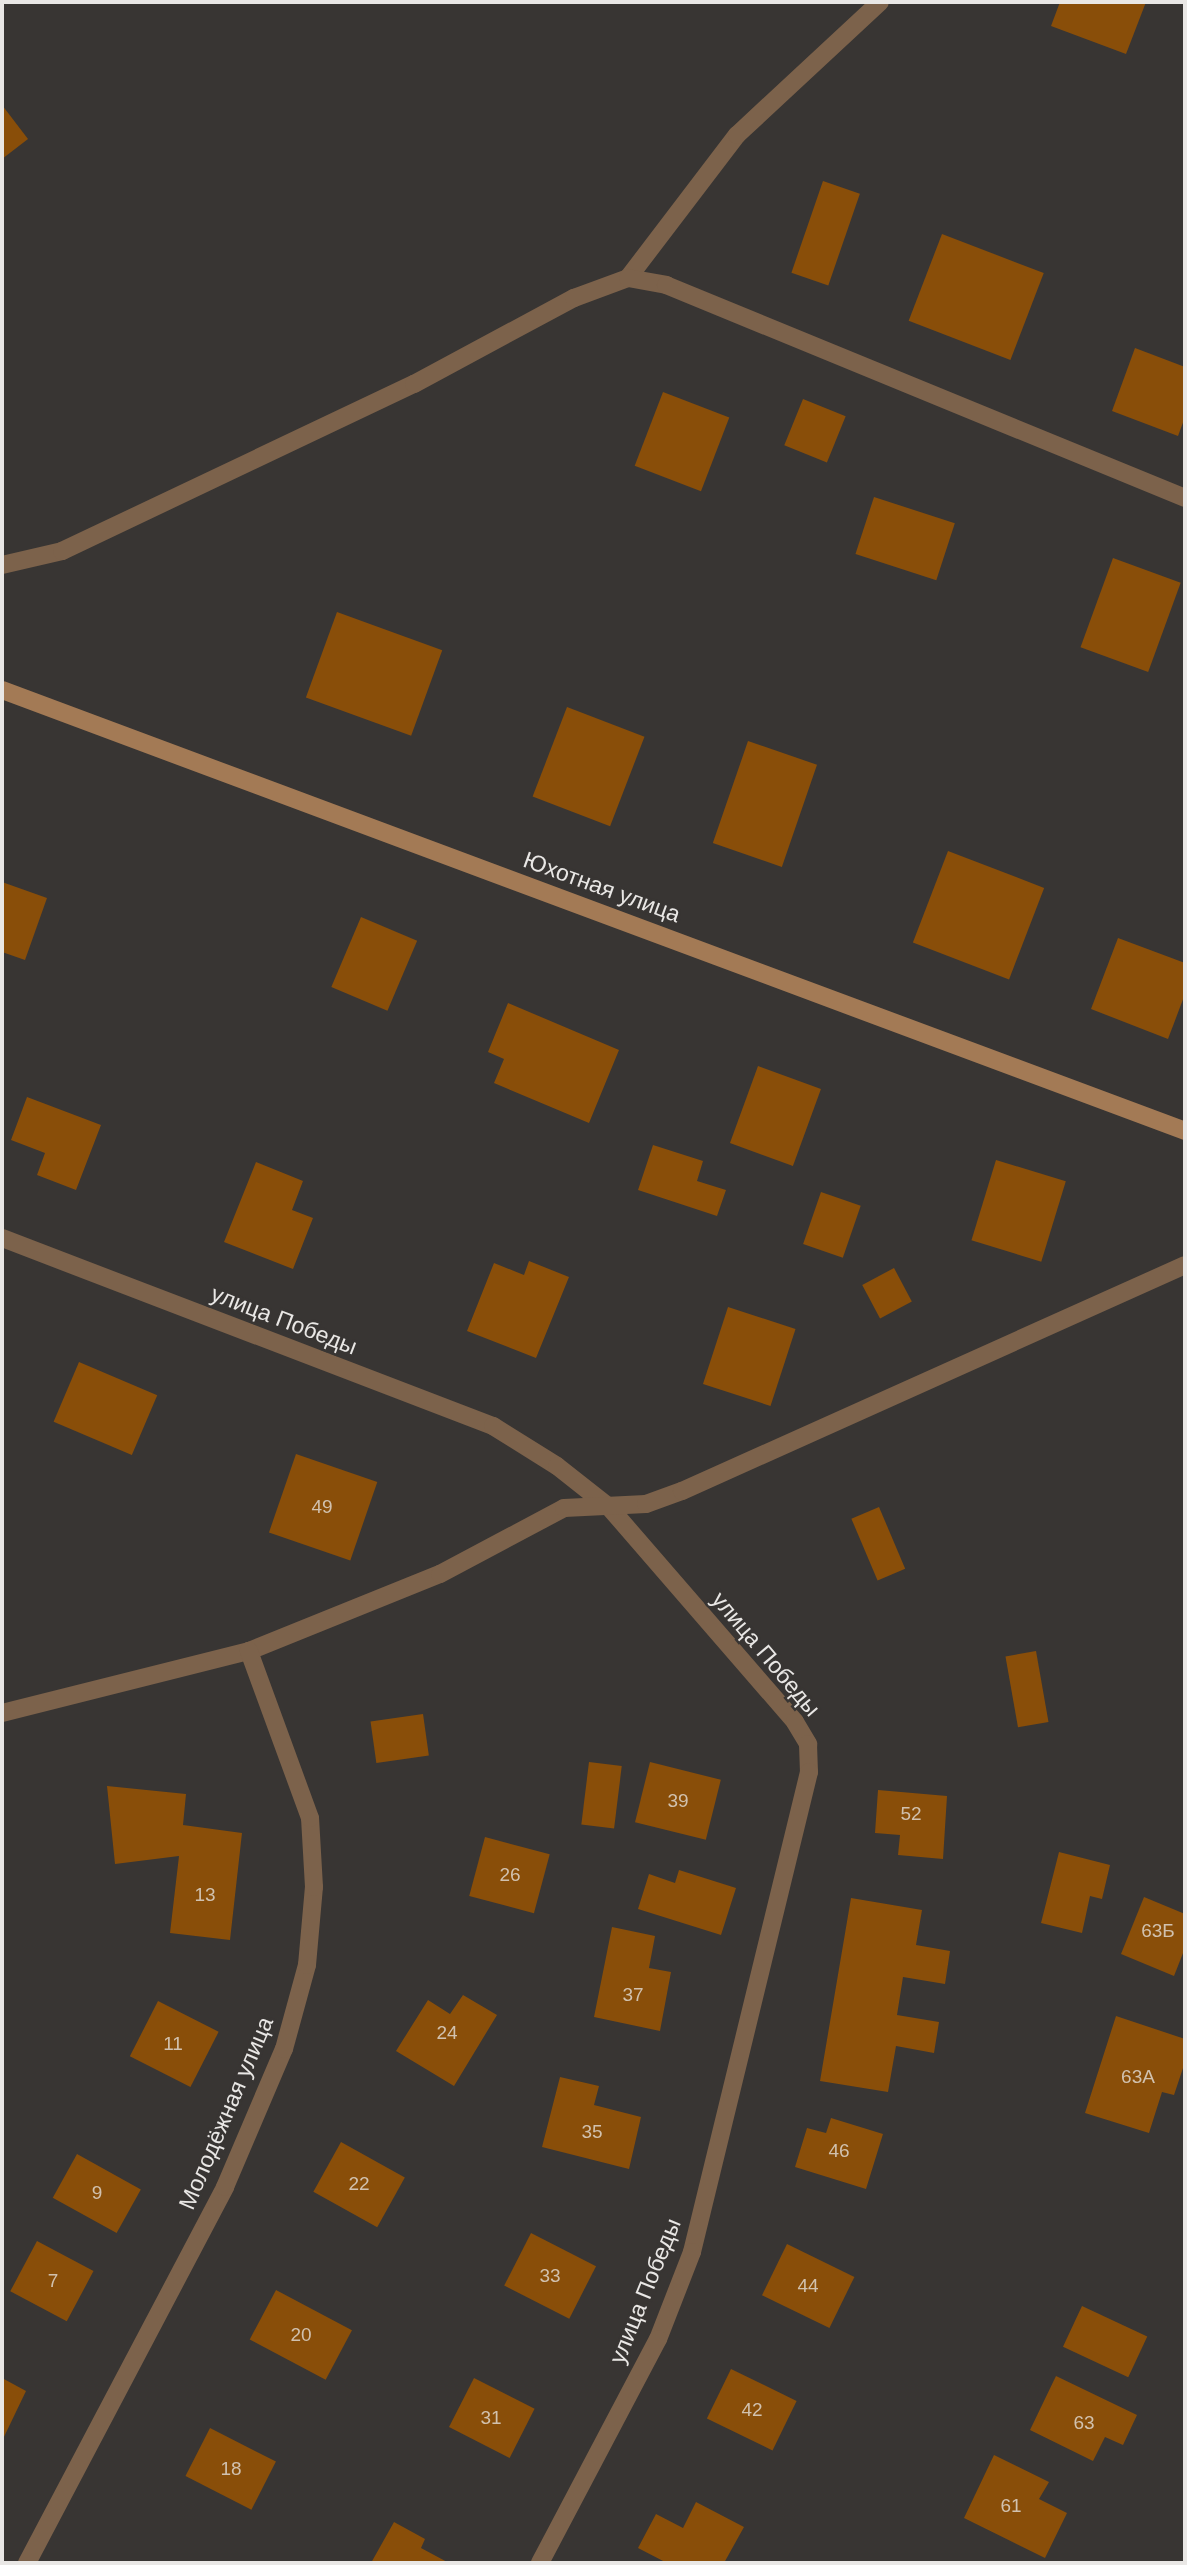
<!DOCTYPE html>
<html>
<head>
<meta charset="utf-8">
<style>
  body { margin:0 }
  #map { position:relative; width:1187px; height:2565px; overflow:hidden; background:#383533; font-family:Helvetica,sans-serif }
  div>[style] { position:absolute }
  .building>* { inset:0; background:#894e09; transform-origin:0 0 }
  .street>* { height:18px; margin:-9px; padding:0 9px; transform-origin:9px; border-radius:9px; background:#7c624b }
  .secondary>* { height:18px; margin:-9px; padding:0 9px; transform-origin:9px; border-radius:9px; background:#a37a55 }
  span { translate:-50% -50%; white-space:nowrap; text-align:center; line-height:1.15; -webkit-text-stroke:5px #383533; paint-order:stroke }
  .number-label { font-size:19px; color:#d1c1ae }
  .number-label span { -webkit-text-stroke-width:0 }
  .street-label { font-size:23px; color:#e9e7e5 }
  .frame { position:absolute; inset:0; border:4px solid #e9e7e5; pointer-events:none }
</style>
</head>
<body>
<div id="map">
  <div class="building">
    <i style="clip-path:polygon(1060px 2px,1146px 2px,1126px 54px,1051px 26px)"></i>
    <i style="clip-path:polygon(2px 105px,28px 139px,2px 159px)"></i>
    <i style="left:823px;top:181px;width:39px;height:97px;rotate:19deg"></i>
    <i style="left:942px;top:234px;width:109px;height:93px;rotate:21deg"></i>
    <i style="clip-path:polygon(1135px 348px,1185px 367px,1185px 417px,1178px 436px,1112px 411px)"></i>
    <i style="left:663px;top:392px;width:71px;height:79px;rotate:21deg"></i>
    <i style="left:803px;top:399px;width:46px;height:50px;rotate:22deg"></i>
    <i style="left:874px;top:497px;width:85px;height:60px;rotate:18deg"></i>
    <i style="left:1113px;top:558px;width:72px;height:95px;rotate:20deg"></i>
    <i style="left:337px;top:612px;width:112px;height:91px;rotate:20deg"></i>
    <i style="left:567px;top:707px;width:83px;height:96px;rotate:21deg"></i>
    <i style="left:748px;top:741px;width:73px;height:108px;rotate:19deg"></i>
    <i style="left:948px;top:851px;width:103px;height:98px;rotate:21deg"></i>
    <i style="clip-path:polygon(2px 882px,47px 898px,25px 960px,2px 952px)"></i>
    <i style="left:361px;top:917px;width:61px;height:76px;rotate:23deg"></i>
    <i style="clip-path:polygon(1118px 938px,1185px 963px,1185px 994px,1168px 1039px,1091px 1009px)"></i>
    <i style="clip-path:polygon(508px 1003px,619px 1050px,589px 1123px,494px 1083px,504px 1059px,488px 1052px)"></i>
    <i style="left:758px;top:1066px;width:67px;height:82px;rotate:20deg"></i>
    <i style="clip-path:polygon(27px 1097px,101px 1125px,76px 1190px,37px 1175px,45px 1153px,11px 1140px)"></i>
    <i style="clip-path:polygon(653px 1145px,703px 1161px,697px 1181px,726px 1190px,717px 1216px,638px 1190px)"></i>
    <i style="left:996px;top:1160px;width:73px;height:84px;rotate:17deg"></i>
    <i style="clip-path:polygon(256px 1162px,303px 1181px,292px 1210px,313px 1218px,293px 1269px,224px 1242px)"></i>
    <i style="left:821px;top:1192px;width:42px;height:55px;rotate:19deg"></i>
    <i style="clip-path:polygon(529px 1261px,569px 1277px,536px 1358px,467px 1331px,494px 1263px,524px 1275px)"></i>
    <i style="left:894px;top:1268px;width:38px;height:36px;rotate:62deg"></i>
    <i style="left:728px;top:1307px;width:71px;height:81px;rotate:18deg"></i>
    <i style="left:79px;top:1362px;width:85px;height:65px;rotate:23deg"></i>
    <i style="left:296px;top:1454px;width:86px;height:83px;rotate:19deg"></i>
    <i style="left:879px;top:1507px;width:67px;height:30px;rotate:67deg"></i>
    <i style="left:1036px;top:1651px;width:72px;height:31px;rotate:80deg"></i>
    <i style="left:423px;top:1714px;width:42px;height:53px;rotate:82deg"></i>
    <i style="left:589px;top:1762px;width:33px;height:63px;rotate:7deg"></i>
    <i style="left:650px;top:1762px;width:73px;height:62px;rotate:14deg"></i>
    <i style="clip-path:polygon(107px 1786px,186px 1794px,183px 1825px,242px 1833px,230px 1940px,170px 1933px,179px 1856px,115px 1864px)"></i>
    <i style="clip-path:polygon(878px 1790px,947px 1796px,943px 1859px,898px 1855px,900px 1835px,875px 1833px)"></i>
    <i style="left:485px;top:1837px;width:67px;height:61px;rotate:15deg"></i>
    <i style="clip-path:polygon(1059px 1852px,1110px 1865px,1102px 1899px,1090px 1896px,1082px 1933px,1041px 1923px)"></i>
    <i style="clip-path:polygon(679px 1870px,736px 1888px,721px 1935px,638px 1909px,649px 1874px,675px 1883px)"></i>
    <i style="clip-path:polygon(1144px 1897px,1185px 1914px,1185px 1948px,1174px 1976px,1121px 1954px)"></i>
    <i style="clip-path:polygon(851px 1898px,922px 1910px,916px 1945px,950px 1951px,945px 1984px,903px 1977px,897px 2015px,939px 2022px,934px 2053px,896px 2046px,888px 2092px,820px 2081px)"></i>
    <i style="clip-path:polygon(612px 1927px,655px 1936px,649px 1968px,671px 1972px,660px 2031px,594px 2017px)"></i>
    <i style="clip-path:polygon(463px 1995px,497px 2015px,454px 2086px,396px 2051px,428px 2000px,450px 2014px)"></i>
    <i style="left:158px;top:2001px;width:68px;height:62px;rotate:27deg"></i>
    <i style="clip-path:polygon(1116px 2016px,1185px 2039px,1185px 2062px,1174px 2095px,1162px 2092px,1149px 2133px,1085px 2113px)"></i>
    <i style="clip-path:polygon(560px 2077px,599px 2086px,594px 2105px,641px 2117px,629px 2169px,542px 2147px)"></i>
    <i style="clip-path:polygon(831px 2118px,883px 2134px,866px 2189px,795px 2167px,807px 2128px,826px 2133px)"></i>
    <i style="left:341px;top:2142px;width:73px;height:57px;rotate:29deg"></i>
    <i style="left:77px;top:2154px;width:73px;height:50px;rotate:29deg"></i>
    <i style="left:531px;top:2233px;width:73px;height:59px;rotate:27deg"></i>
    <i style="left:37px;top:2241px;width:64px;height:57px;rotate:28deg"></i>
    <i style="left:787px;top:2244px;width:75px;height:57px;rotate:26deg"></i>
    <i style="left:276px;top:2290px;width:86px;height:56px;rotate:28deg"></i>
    <i style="left:1082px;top:2306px;width:72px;height:45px;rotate:25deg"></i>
    <i style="left:731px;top:2369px;width:73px;height:55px;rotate:26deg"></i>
    <i style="clip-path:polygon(1056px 2376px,1137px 2415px,1123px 2445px,1105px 2437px,1093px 2461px,1030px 2430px)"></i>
    <i style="clip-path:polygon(2px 2378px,26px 2391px,2px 2441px)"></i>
    <i style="left:474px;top:2378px;width:68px;height:55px;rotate:27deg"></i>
    <i style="left:210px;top:2428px;width:74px;height:54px;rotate:27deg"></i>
    <i style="clip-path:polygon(994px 2455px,1049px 2482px,1039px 2499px,1067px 2513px,1045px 2558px,964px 2518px)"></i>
    <i style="clip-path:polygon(696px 2502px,744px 2527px,724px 2563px,667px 2563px,638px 2548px,656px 2514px,683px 2528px)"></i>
    <i style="clip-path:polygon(394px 2522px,425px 2539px,421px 2548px,449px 2563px,371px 2563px)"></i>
  </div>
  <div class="street">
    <i style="left:628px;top:278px;width:180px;rotate:-52.7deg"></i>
    <i style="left:737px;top:135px;width:195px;rotate:-42.9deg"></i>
    <i style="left:2px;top:565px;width:62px;rotate:-13.1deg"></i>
    <i style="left:62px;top:551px;width:390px;rotate:-25.4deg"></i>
    <i style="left:414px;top:384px;width:182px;rotate:-28.3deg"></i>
    <i style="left:574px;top:298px;width:58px;rotate:-20.3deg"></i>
    <i style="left:628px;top:278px;width:39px;rotate:10deg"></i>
    <i style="left:666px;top:285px;width:561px;rotate:22.31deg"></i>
    <i style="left:2px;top:1238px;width:526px;rotate:20.95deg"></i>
    <i style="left:493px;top:1426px;width:75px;rotate:32deg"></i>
    <i style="left:557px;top:1466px;width:66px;rotate:38.3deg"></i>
    <i style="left:609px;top:1507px;width:284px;rotate:49.1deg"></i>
    <i style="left:795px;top:1722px;width:26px;rotate:59deg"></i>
    <i style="left:808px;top:1744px;width:28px;rotate:88deg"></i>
    <i style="left:809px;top:1772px;width:494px;rotate:103.7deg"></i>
    <i style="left:692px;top:2252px;width:93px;rotate:111.3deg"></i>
    <i style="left:658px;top:2339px;width:253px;rotate:117.8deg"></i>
    <i style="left:2px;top:1713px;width:255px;rotate:-14.1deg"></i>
    <i style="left:249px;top:1651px;width:206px;rotate:-22deg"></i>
    <i style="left:440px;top:1574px;width:140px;rotate:-28deg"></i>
    <i style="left:564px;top:1508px;width:82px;rotate:-2.8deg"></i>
    <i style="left:646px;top:1504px;width:38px;rotate:-20deg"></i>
    <i style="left:682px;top:1491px;width:551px;rotate:-24.19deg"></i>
    <i style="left:27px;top:2563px;width:425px;rotate:-62.2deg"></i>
    <i style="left:225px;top:2187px;width:150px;rotate:-66.9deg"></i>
    <i style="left:284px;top:2049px;width:87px;rotate:-74.7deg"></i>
    <i style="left:307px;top:1965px;width:78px;rotate:-84.9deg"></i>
    <i style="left:314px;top:1887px;width:69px;rotate:-93.3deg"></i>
    <i style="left:310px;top:1818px;width:178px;rotate:-110.1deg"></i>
  </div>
  <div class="secondary">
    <i style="left:2px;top:690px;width:1263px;rotate:20.44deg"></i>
  </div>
  <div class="number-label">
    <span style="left:322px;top:1507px">49</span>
    <span style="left:678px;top:1801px">39</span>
    <span style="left:911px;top:1814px">52</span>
    <span style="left:510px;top:1875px">26</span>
    <span style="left:205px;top:1895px">13</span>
    <span style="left:1158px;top:1931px">63Б</span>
    <span style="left:633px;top:1995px">37</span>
    <span style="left:447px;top:2033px">24</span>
    <span style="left:173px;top:2044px">11</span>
    <span style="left:1138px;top:2077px">63А</span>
    <span style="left:592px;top:2132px">35</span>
    <span style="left:839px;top:2151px">46</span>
    <span style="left:359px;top:2184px">22</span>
    <span style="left:97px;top:2193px">9</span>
    <span style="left:550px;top:2276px">33</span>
    <span style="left:53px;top:2281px">7</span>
    <span style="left:808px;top:2286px">44</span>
    <span style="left:301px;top:2335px">20</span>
    <span style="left:752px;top:2410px">42</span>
    <span style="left:491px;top:2418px">31</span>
    <span style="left:1084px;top:2423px">63</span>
    <span style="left:231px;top:2469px">18</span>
    <span style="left:1011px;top:2506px">61</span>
  </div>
  <div class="street-label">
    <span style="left:602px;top:887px;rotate:20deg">Юхотная улица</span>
    <span style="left:284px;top:1320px;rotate:21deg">улица Победы</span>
    <span style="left:766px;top:1654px;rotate:50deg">улица Победы</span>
    <span style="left:226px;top:2113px;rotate:-67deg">Молодёжная улица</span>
    <span style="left:645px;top:2291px;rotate:-68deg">улица Победы</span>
  </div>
  <div class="frame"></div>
</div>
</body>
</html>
